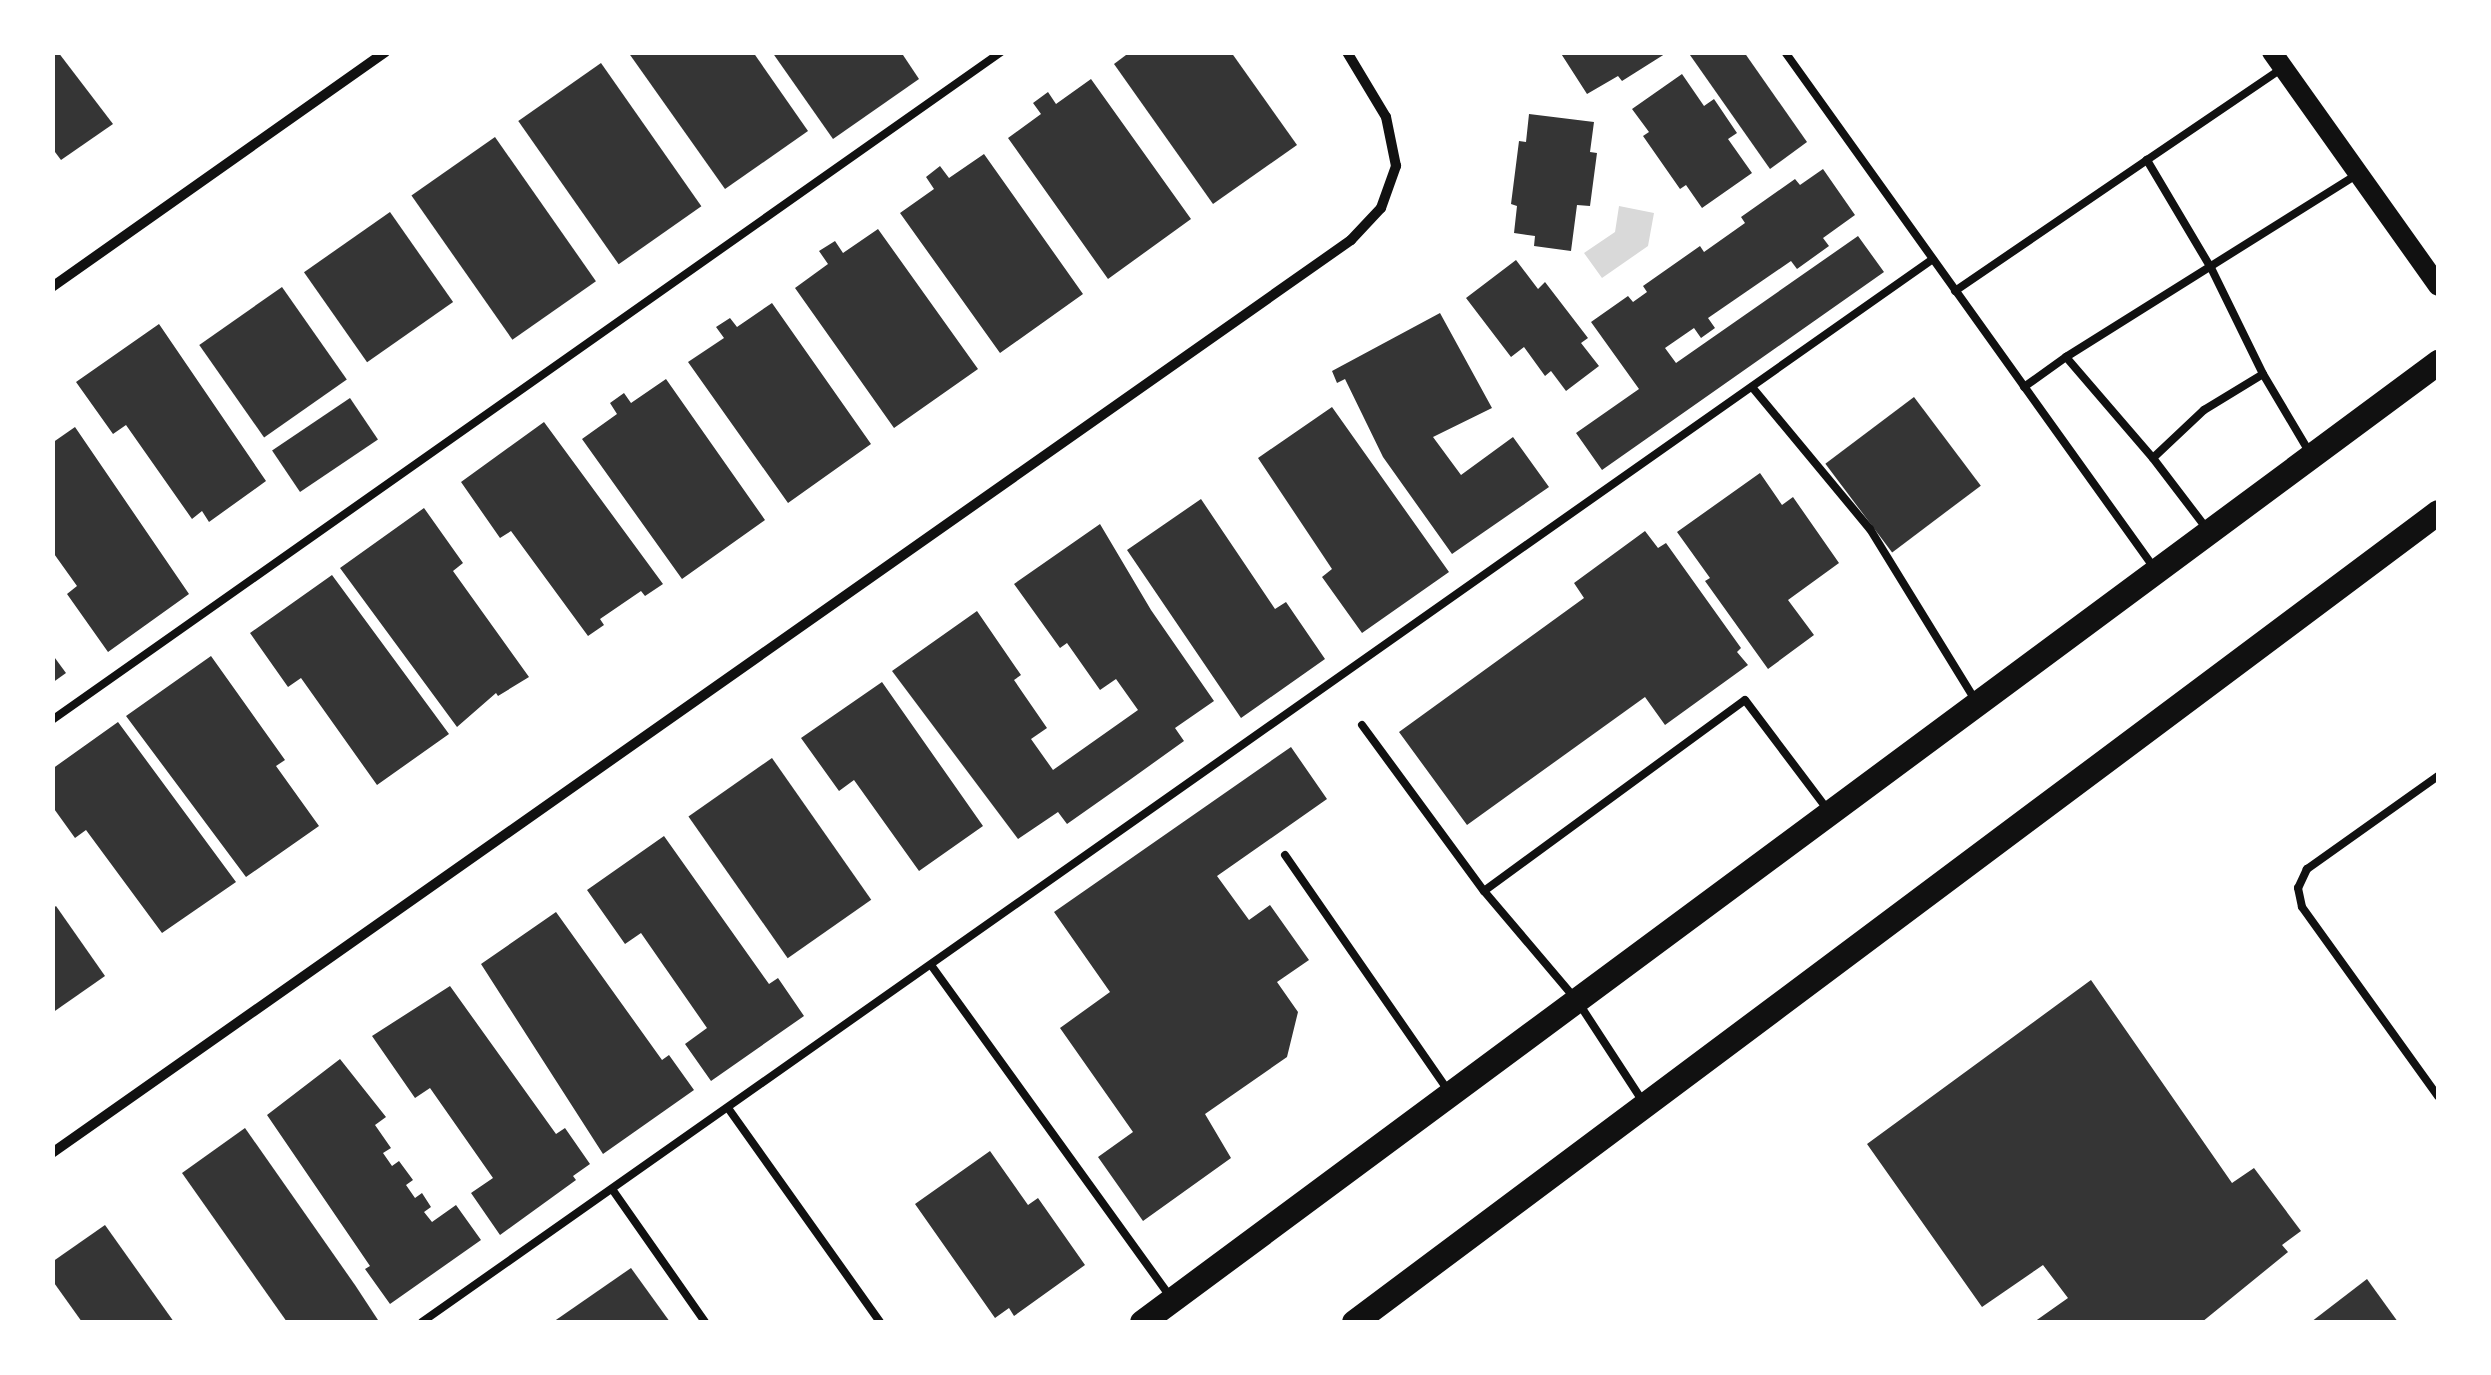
<!DOCTYPE html>
<html>
<head>
<meta charset="utf-8">
<style>
  body { margin:0 }
  #map { position:relative; width:2491px; height:1375px; overflow:hidden; background:#fff; font-family:Poppins,sans-serif }
  div>[style] { position:absolute }
  .water>* { inset:0; background:#d9d9d9 }
  .building>* { inset:0; background:#353535; transform-origin:0 0 }
  .service>* { height:8px; margin:-4px; padding:0 4px; transform-origin:4px; border-radius:4px; background:#111 }
  .minor>* { height:10px; margin:-5px; padding:0 5px; transform-origin:5px; border-radius:5px; background:#111 }
  .secondary>* { height:20px; margin:-10px; padding:0 10px; transform-origin:10px; border-radius:10px; background:#111 }
  .primary>* { height:25px; margin:-12.5px; padding:0 12.5px; transform-origin:12.5px; border-radius:12.5px; background:#111 }
  span { translate:-50% -50%; white-space:nowrap; text-align:center; line-height:1.15; -webkit-text-stroke:8px #fff; paint-order:stroke }
  .frame { position:absolute; inset:0; border:55px solid #fff; pointer-events:none }
</style>
</head>
<body>
<div id="map">
  <div class="water">
    <i style="clip-path:polygon(1619px 206px,1654px 213px,1648px 246px,1602px 278px,1584px 253px,1615px 232px)"></i>
  </div>
  <div class="building">
    <i style="clip-path:polygon(52px 52px,58px 52px,113px 124px,61px 160px,52px 148px)"></i>
    <i style="clip-path:polygon(628px 52px,753px 52px,808px 131px,725px 189px)"></i>
    <i style="clip-path:polygon(772px 52px,901px 52px,919px 79px,833px 139px)"></i>
    <i style="clip-path:polygon(1130px 52px,1231px 52px,1297px 145px,1213px 204px,1114px 64px)"></i>
    <i style="clip-path:polygon(1560px 52px,1668px 52px,1622px 81px,1618px 76px,1587px 94px)"></i>
    <i style="clip-path:polygon(1693px 52px,1744px 52px,1807px 142px,1770px 169px,1690px 55px)"></i>
    <i style="left:601px;top:63px;width:175px;height:101px;rotate:55deg"></i>
    <i style="clip-path:polygon(1682px 74px,1704px 106px,1714px 99px,1737px 133px,1728px 139px,1752px 173px,1702px 208px,1686px 185px,1680px 189px,1643px 136px,1649px 132px,1632px 109px)"></i>
    <i style="clip-path:polygon(1091px 79px,1191px 219px,1108px 279px,1008px 138px,1041px 114px,1033px 103px,1048px 92px,1056px 104px)"></i>
    <i style="clip-path:polygon(1529px 114px,1594px 122px,1590px 152px,1597px 153px,1590px 206px,1577px 205px,1571px 251px,1534px 246px,1535px 236px,1514px 233px,1517px 206px,1511px 204px,1519px 141px,1526px 142px)"></i>
    <i style="left:495px;top:137px;width:176px;height:102px;rotate:55deg"></i>
    <i style="clip-path:polygon(984px 154px,1083px 294px,1000px 353px,900px 213px,934px 189px,926px 177px,940px 166px,949px 178px)"></i>
    <i style="clip-path:polygon(1823px 169px,1855px 215px,1823px 238px,1829px 246px,1797px 269px,1791px 261px,1708px 318px,1715px 328px,1701px 338px,1694px 328px,1665px 348px,1676px 363px,1858px 236px,1884px 272px,1602px 470px,1576px 433px,1639px 389px,1591px 322px,1628px 296px,1633px 302px,1647px 292px,1643px 286px,1700px 246px,1704px 252px,1745px 223px,1741px 217px,1795px 179px,1800px 185px)"></i>
    <i style="left:390px;top:212px;width:110px;height:105px;rotate:55deg"></i>
    <i style="clip-path:polygon(878px 229px,978px 369px,894px 428px,795px 288px,828px 264px,819px 251px,835px 241px,843px 253px)"></i>
    <i style="clip-path:polygon(1516px 260px,1538px 289px,1545px 282px,1588px 338px,1581px 343px,1599px 366px,1566px 391px,1551px 371px,1545px 376px,1524px 347px,1511px 357px,1466px 298px)"></i>
    <i style="left:282px;top:287px;width:113px;height:101px;rotate:55deg"></i>
    <i style="clip-path:polygon(772px 303px,871px 444px,788px 503px,688px 362px,724px 338px,716px 327px,730px 318px,737px 327px)"></i>
    <i style="clip-path:polygon(1440px 313px,1492px 408px,1433px 437px,1461px 475px,1513px 437px,1549px 487px,1452px 554px,1383px 457px,1345px 379px,1337px 383px,1332px 371px)"></i>
    <i style="clip-path:polygon(159px 324px,266px 481px,209px 522px,202px 511px,192px 519px,126px 425px,113px 434px,76px 382px)"></i>
    <i style="clip-path:polygon(666px 379px,765px 520px,682px 579px,582px 439px,617px 414px,610px 403px,624px 393px,631px 403px)"></i>
    <i style="left:1914px;top:397px;width:111px;height:111px;rotate:53deg"></i>
    <i style="left:350px;top:398px;width:50px;height:94px;rotate:56deg"></i>
    <i style="clip-path:polygon(1332px 407px,1449px 572px,1362px 633px,1322px 577px,1332px 569px,1258px 458px)"></i>
    <i style="clip-path:polygon(544px 422px,663px 584px,645px 596px,641px 591px,600px 619px,604px 625px,588px 636px,511px 531px,500px 538px,461px 482px)"></i>
    <i style="clip-path:polygon(75px 427px,189px 594px,108px 652px,67px 594px,77px 586px,52px 551px,52px 443px)"></i>
    <i style="clip-path:polygon(1760px 473px,1782px 505px,1793px 497px,1839px 563px,1788px 600px,1814px 635px,1768px 669px,1705px 581px,1710px 578px,1677px 532px)"></i>
    <i style="clip-path:polygon(1201px 499px,1275px 609px,1286px 602px,1325px 659px,1241px 718px,1127px 550px)"></i>
    <i style="clip-path:polygon(424px 508px,463px 563px,453px 571px,529px 677px,498px 696px,496px 693px,457px 727px,340px 568px)"></i>
    <i style="clip-path:polygon(1100px 524px,1151px 610px,1214px 701px,1175px 728px,1184px 741px,1131px 779px,1067px 824px,1058px 812px,1018px 839px,892px 671px,977px 611px,1021px 675px,1014px 680px,1047px 728px,1031px 739px,1053px 770px,1138px 710px,1116px 679px,1100px 690px,1067px 643px,1060px 648px,1014px 584px)"></i>
    <i style="clip-path:polygon(1645px 531px,1658px 548px,1666px 543px,1741px 648px,1737px 652px,1748px 665px,1665px 725px,1645px 697px,1467px 825px,1399px 732px,1584px 598px,1574px 583px)"></i>
    <i style="clip-path:polygon(332px 575px,449px 734px,377px 785px,301px 678px,288px 687px,250px 633px)"></i>
    <i style="clip-path:polygon(52px 654px,66px 673px,52px 683px)"></i>
    <i style="clip-path:polygon(211px 656px,285px 760px,276px 766px,319px 826px,246px 877px,126px 716px)"></i>
    <i style="clip-path:polygon(882px 682px,983px 826px,919px 871px,854px 780px,839px 791px,801px 738px)"></i>
    <i style="clip-path:polygon(118px 722px,236px 882px,162px 933px,86px 830px,75px 838px,52px 806px,52px 769px)"></i>
    <i style="clip-path:polygon(1291px 747px,1327px 799px,1217px 876px,1249px 920px,1270px 905px,1309px 960px,1277px 982px,1298px 1012px,1287px 1057px,1205px 1114px,1231px 1158px,1143px 1221px,1098px 1157px,1133px 1132px,1060px 1028px,1110px 992px,1054px 912px)"></i>
    <i style="left:772px;top:758px;width:173px;height:102px;rotate:55deg"></i>
    <i style="clip-path:polygon(664px 836px,769px 984px,778px 978px,804px 1016px,711px 1081px,685px 1044px,707px 1028px,641px 933px,625px 944px,587px 890px)"></i>
    <i style="clip-path:polygon(56px 906px,105px 976px,52px 1013px,52px 909px)"></i>
    <i style="clip-path:polygon(556px 912px,662px 1060px,669px 1055px,694px 1090px,603px 1154px,481px 964px)"></i>
    <i style="clip-path:polygon(2091px 980px,2232px 1183px,2254px 1168px,2301px 1231px,2282px 1245px,2288px 1252px,2202px 1322px,2034px 1322px,2068px 1298px,2043px 1265px,1982px 1307px,1867px 1144px)"></i>
    <i style="clip-path:polygon(450px 986px,556px 1134px,565px 1128px,590px 1164px,573px 1176px,576px 1180px,500px 1235px,471px 1193px,493px 1178px,430px 1088px,415px 1098px,372px 1036px)"></i>
    <i style="clip-path:polygon(340px 1059px,386px 1117px,375px 1125px,391px 1148px,383px 1153px,392px 1166px,399px 1161px,413px 1180px,406px 1185px,415px 1198px,422px 1193px,431px 1207px,424px 1212px,432px 1222px,456px 1205px,481px 1240px,390px 1304px,365px 1269px,370px 1266px,267px 1115px)"></i>
    <i style="clip-path:polygon(245px 1128px,355px 1285px,378px 1320px,375px 1322px,287px 1322px,182px 1173px)"></i>
    <i style="clip-path:polygon(990px 1151px,1028px 1205px,1038px 1198px,1085px 1265px,1014px 1316px,1009px 1308px,995px 1318px,915px 1204px)"></i>
    <i style="clip-path:polygon(105px 1225px,174px 1322px,82px 1322px,52px 1280px,52px 1262px)"></i>
    <i style="clip-path:polygon(631px 1268px,670px 1322px,553px 1322px)"></i>
    <i style="clip-path:polygon(2367px 1279px,2398px 1322px,2311px 1322px)"></i>
  </div>
  <div class="service">
    <i style="left:1785px;top:52px;width:631px;rotate:54.42deg"></i>
    <i style="left:1955px;top:291px;width:232px;rotate:-34.3deg"></i>
    <i style="left:2066px;top:357px;width:340px;rotate:-32.1deg"></i>
    <i style="left:2263px;top:374px;width:118px;rotate:-116.1deg"></i>
    <i style="left:2211px;top:268px;width:126px;rotate:-120.7deg"></i>
    <i style="left:2147px;top:160px;width:162px;rotate:-34.2deg"></i>
    <i style="left:1752px;top:387px;width:185px;rotate:50.3deg"></i>
    <i style="left:1870px;top:529px;width:202px;rotate:58.4deg"></i>
    <i style="left:2024px;top:387px;width:52px;rotate:-35.5deg"></i>
    <i style="left:2066px;top:357px;width:133px;rotate:49.3deg"></i>
    <i style="left:2207px;top:529px;width:89px;rotate:-127.3deg"></i>
    <i style="left:2153px;top:458px;width:70px;rotate:-43.3deg"></i>
    <i style="left:2204px;top:410px;width:69px;rotate:-31.4deg"></i>
    <i style="left:2263px;top:374px;width:92px;rotate:59.3deg"></i>
    <i style="left:52px;top:720px;width:1161px;rotate:-35.14deg"></i>
    <i style="left:1362px;top:725px;width:206px;rotate:53.7deg"></i>
    <i style="left:1484px;top:891px;width:145px;rotate:49.7deg"></i>
    <i style="left:1578px;top:1002px;width:117px;rotate:56.9deg"></i>
    <i style="left:2438px;top:776px;width:161px;rotate:144.6deg"></i>
    <i style="left:2307px;top:869px;width:21px;rotate:115deg"></i>
    <i style="left:2298px;top:888px;width:19px;rotate:78deg"></i>
    <i style="left:2302px;top:907px;width:233px;rotate:54.3deg"></i>
    <i style="left:1285px;top:855px;width:288px;rotate:55.3deg"></i>
    <i style="left:1484px;top:891px;width:323px;rotate:-36.2deg"></i>
    <i style="left:1745px;top:700px;width:136px;rotate:53deg"></i>
    <i style="left:931px;top:965px;width:408px;rotate:54.2deg"></i>
    <i style="left:728px;top:1108px;width:262px;rotate:54.6deg"></i>
    <i style="left:612px;top:1189px;width:162px;rotate:55deg"></i>
    <i style="left:422px;top:1322px;width:1847px;rotate:-35.13deg"></i>
  </div>
  <div class="minor">
    <i style="left:52px;top:287px;width:408px;rotate:-35.2deg"></i>
    <i style="left:52px;top:1153px;width:1588px;rotate:-35.1deg"></i>
    <i style="left:1351px;top:240px;width:44px;rotate:-46.8deg"></i>
    <i style="left:1381px;top:208px;width:45px;rotate:-70.3deg"></i>
    <i style="left:1396px;top:166px;width:50px;rotate:-101.5deg"></i>
    <i style="left:1386px;top:117px;width:76px;rotate:-121deg"></i>
  </div>
  <div class="secondary">
    <i style="left:2272px;top:52px;width:287px;rotate:54.6deg"></i>
  </div>
  <div class="primary">
    <i style="left:1142px;top:1322px;width:1613px;rotate:-36.53deg"></i>
    <i style="left:1354px;top:1322px;width:1353px;rotate:-36.77deg"></i>
  </div>
  <div class="frame"></div>
</div>
</body>
</html>
